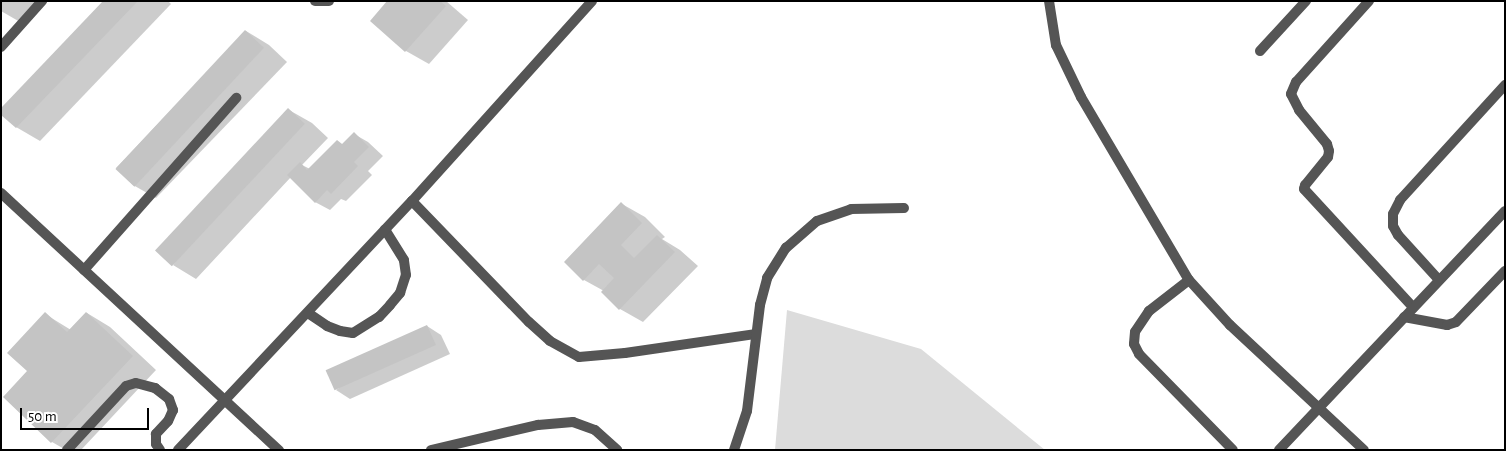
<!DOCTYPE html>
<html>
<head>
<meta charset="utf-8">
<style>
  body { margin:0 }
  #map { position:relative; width:1506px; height:451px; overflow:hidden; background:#fff; font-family:"Alegreya Sans",sans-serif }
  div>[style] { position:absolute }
  .green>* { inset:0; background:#dcdcdc }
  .shadow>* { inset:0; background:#0003 }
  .building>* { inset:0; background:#c4c4c4; transform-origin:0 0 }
  .minor>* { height:10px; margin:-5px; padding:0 5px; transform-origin:5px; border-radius:5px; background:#555 }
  span { translate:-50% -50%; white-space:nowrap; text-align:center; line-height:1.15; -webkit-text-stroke:4px #fff; paint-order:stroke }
  .frame { position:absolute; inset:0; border:2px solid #000; pointer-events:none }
  .scale { position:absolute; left:20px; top:408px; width:129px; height:22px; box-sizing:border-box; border:2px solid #000; border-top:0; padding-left:6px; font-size:15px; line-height:18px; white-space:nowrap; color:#000; -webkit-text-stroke:4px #fff; paint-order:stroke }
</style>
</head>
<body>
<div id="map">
  <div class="green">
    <i style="clip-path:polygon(787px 310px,921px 349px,1045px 450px,775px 450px)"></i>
  </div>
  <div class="shadow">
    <i style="clip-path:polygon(1px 1px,40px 1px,20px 22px,1px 11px)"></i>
    <i style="clip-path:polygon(105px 1px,168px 1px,171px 4px,40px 141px,16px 127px)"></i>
    <i style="clip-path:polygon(389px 1px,446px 1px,468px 20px,429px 64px,406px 51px)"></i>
    <i style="clip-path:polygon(246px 31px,269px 45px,287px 62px,156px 198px,133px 185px,116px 168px)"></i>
    <i style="clip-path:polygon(289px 110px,312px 123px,328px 138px,302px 165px,310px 169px,337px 141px,343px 145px,354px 134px,368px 142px,383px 156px,368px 171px,372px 175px,346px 201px,341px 199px,330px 210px,315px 202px,291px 177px,196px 279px,173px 265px)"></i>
    <i style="clip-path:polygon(622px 204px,645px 217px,665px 237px,662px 239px,680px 250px,698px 266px,643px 322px,620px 309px,604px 291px,584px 280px,565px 262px)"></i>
    <i style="clip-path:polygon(87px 313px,110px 327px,156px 370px,81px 450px,66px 450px,52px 442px,29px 371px,45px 314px,71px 330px)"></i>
    <i style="clip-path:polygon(427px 326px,441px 335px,450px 354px,350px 399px,336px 390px)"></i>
  </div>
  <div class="building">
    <i style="clip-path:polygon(103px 1px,138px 1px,16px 128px,1px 115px,1px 108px)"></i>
    <i style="clip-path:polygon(387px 1px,440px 1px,446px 6px,405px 52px,370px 21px)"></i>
    <i style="left:245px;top:30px;width:26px;height:190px;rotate:43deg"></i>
    <i style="left:288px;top:108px;width:23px;height:195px;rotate:43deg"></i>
    <i style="clip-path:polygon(354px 132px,369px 147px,354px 162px,358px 166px,331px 194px,327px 190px,315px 203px,287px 175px,300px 162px,307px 170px,337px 140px,342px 144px)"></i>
    <i style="clip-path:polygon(621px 202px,642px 223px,621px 245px,634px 258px,657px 235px,675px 252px,619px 310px,601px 292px,614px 278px,599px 264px,583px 281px,564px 262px)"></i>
    <i style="clip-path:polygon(45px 312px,67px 332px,86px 312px,133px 356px,51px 443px,3px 397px,27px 371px,7px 353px)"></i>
    <i style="left:427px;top:325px;width:22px;height:111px;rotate:66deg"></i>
  </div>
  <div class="minor">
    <i style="left:315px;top:1px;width:14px"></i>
    <i style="left:1049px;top:1px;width:45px;rotate:81deg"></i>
    <i style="left:1056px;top:45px;width:58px;rotate:64.3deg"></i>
    <i style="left:1081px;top:97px;width:212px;rotate:59.5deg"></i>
    <i style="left:1189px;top:280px;width:61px;rotate:47.7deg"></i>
    <i style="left:1230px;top:325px;width:183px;rotate:43deg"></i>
    <i style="left:1369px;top:1px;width:109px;rotate:132deg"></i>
    <i style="left:1296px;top:82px;width:13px;rotate:113deg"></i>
    <i style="left:1291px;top:94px;width:18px;rotate:63deg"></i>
    <i style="left:1299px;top:110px;width:44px;rotate:50.5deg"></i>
    <i style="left:1327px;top:144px;width:7px;rotate:74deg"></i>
    <i style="left:1329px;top:151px;width:6px;rotate:99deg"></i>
    <i style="left:1328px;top:157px;width:36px;rotate:129deg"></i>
    <i style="left:1305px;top:185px;width:4px;rotate:104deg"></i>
    <i style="left:1304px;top:189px;width:161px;rotate:47.3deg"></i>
    <i style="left:1px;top:47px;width:62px;rotate:-48.3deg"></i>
    <i style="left:1260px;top:51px;width:68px;rotate:-47.4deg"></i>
    <i style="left:1px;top:193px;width:379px;rotate:42.8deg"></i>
    <i style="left:412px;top:201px;width:168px;rotate:46deg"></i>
    <i style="left:529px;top:322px;width:28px;rotate:42deg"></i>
    <i style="left:550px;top:341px;width:33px;rotate:29deg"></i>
    <i style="left:579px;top:357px;width:46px;rotate:-5deg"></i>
    <i style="left:625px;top:353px;width:131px;rotate:-8.3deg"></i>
    <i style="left:84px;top:270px;width:230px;rotate:-48.5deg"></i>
    <i style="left:1189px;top:280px;width:51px;rotate:142.2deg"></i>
    <i style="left:1149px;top:311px;width:25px;rotate:124deg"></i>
    <i style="left:1135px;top:332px;width:12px;rotate:95deg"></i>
    <i style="left:1134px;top:344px;width:11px;rotate:63deg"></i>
    <i style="left:1139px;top:354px;width:134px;rotate:45.6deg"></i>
    <i style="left:1439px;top:280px;width:61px;rotate:-132.3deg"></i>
    <i style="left:1398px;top:235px;width:10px;rotate:-119deg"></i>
    <i style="left:1393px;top:226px;width:12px;rotate:-90deg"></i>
    <i style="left:1393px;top:214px;width:16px;rotate:-63deg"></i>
    <i style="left:1400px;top:200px;width:156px;rotate:-47.6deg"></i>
    <i style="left:308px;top:313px;width:23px;rotate:34deg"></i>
    <i style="left:327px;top:326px;width:14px;rotate:21deg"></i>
    <i style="left:340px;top:331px;width:13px;rotate:9deg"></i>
    <i style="left:353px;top:333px;width:31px;rotate:-32deg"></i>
    <i style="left:379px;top:317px;width:16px;rotate:-47deg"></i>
    <i style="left:390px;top:305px;width:16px;rotate:-50deg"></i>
    <i style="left:400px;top:293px;width:19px;rotate:-72deg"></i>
    <i style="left:406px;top:275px;width:15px;rotate:-98deg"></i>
    <i style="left:404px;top:260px;width:36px;rotate:-122deg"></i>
    <i style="left:1404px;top:317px;width:44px;rotate:10.5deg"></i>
    <i style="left:1447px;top:325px;width:9px;rotate:-18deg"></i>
    <i style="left:1456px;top:322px;width:71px;rotate:-46.1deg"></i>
    <i style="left:67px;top:450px;width:87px;rotate:-47.3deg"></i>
    <i style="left:126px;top:386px;width:10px;rotate:-17deg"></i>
    <i style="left:136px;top:383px;width:20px;rotate:15deg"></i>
    <i style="left:155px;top:388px;width:18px;rotate:38deg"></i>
    <i style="left:169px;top:399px;width:12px;rotate:70deg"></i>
    <i style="left:173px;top:410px;width:12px;rotate:114deg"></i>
    <i style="left:168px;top:421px;width:18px;rotate:133deg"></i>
    <i style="left:156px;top:434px;width:10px;rotate:90deg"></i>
    <i style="left:156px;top:444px;width:7px;rotate:56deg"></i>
    <i style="left:178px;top:450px;width:342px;rotate:-46.8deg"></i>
    <i style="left:412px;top:201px;width:269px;rotate:-48deg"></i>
    <i style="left:431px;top:450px;width:110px;rotate:-13.2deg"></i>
    <i style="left:538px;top:425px;width:35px;rotate:-5deg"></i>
    <i style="left:573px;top:422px;width:23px;rotate:20deg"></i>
    <i style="left:595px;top:430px;width:30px;rotate:42deg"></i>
    <i style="left:734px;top:450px;width:41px;rotate:-71.6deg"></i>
    <i style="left:747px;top:411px;width:107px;rotate:-83deg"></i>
    <i style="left:760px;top:305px;width:28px;rotate:-75deg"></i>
    <i style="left:767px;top:278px;width:36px;rotate:-58deg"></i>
    <i style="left:786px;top:248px;width:41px;rotate:-41.1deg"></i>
    <i style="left:817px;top:221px;width:36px;rotate:-19deg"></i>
    <i style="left:851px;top:209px;width:53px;rotate:-1.1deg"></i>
    <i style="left:1279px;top:450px;width:329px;rotate:-46.6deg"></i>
  </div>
  <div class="frame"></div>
  <div class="scale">50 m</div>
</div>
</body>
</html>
